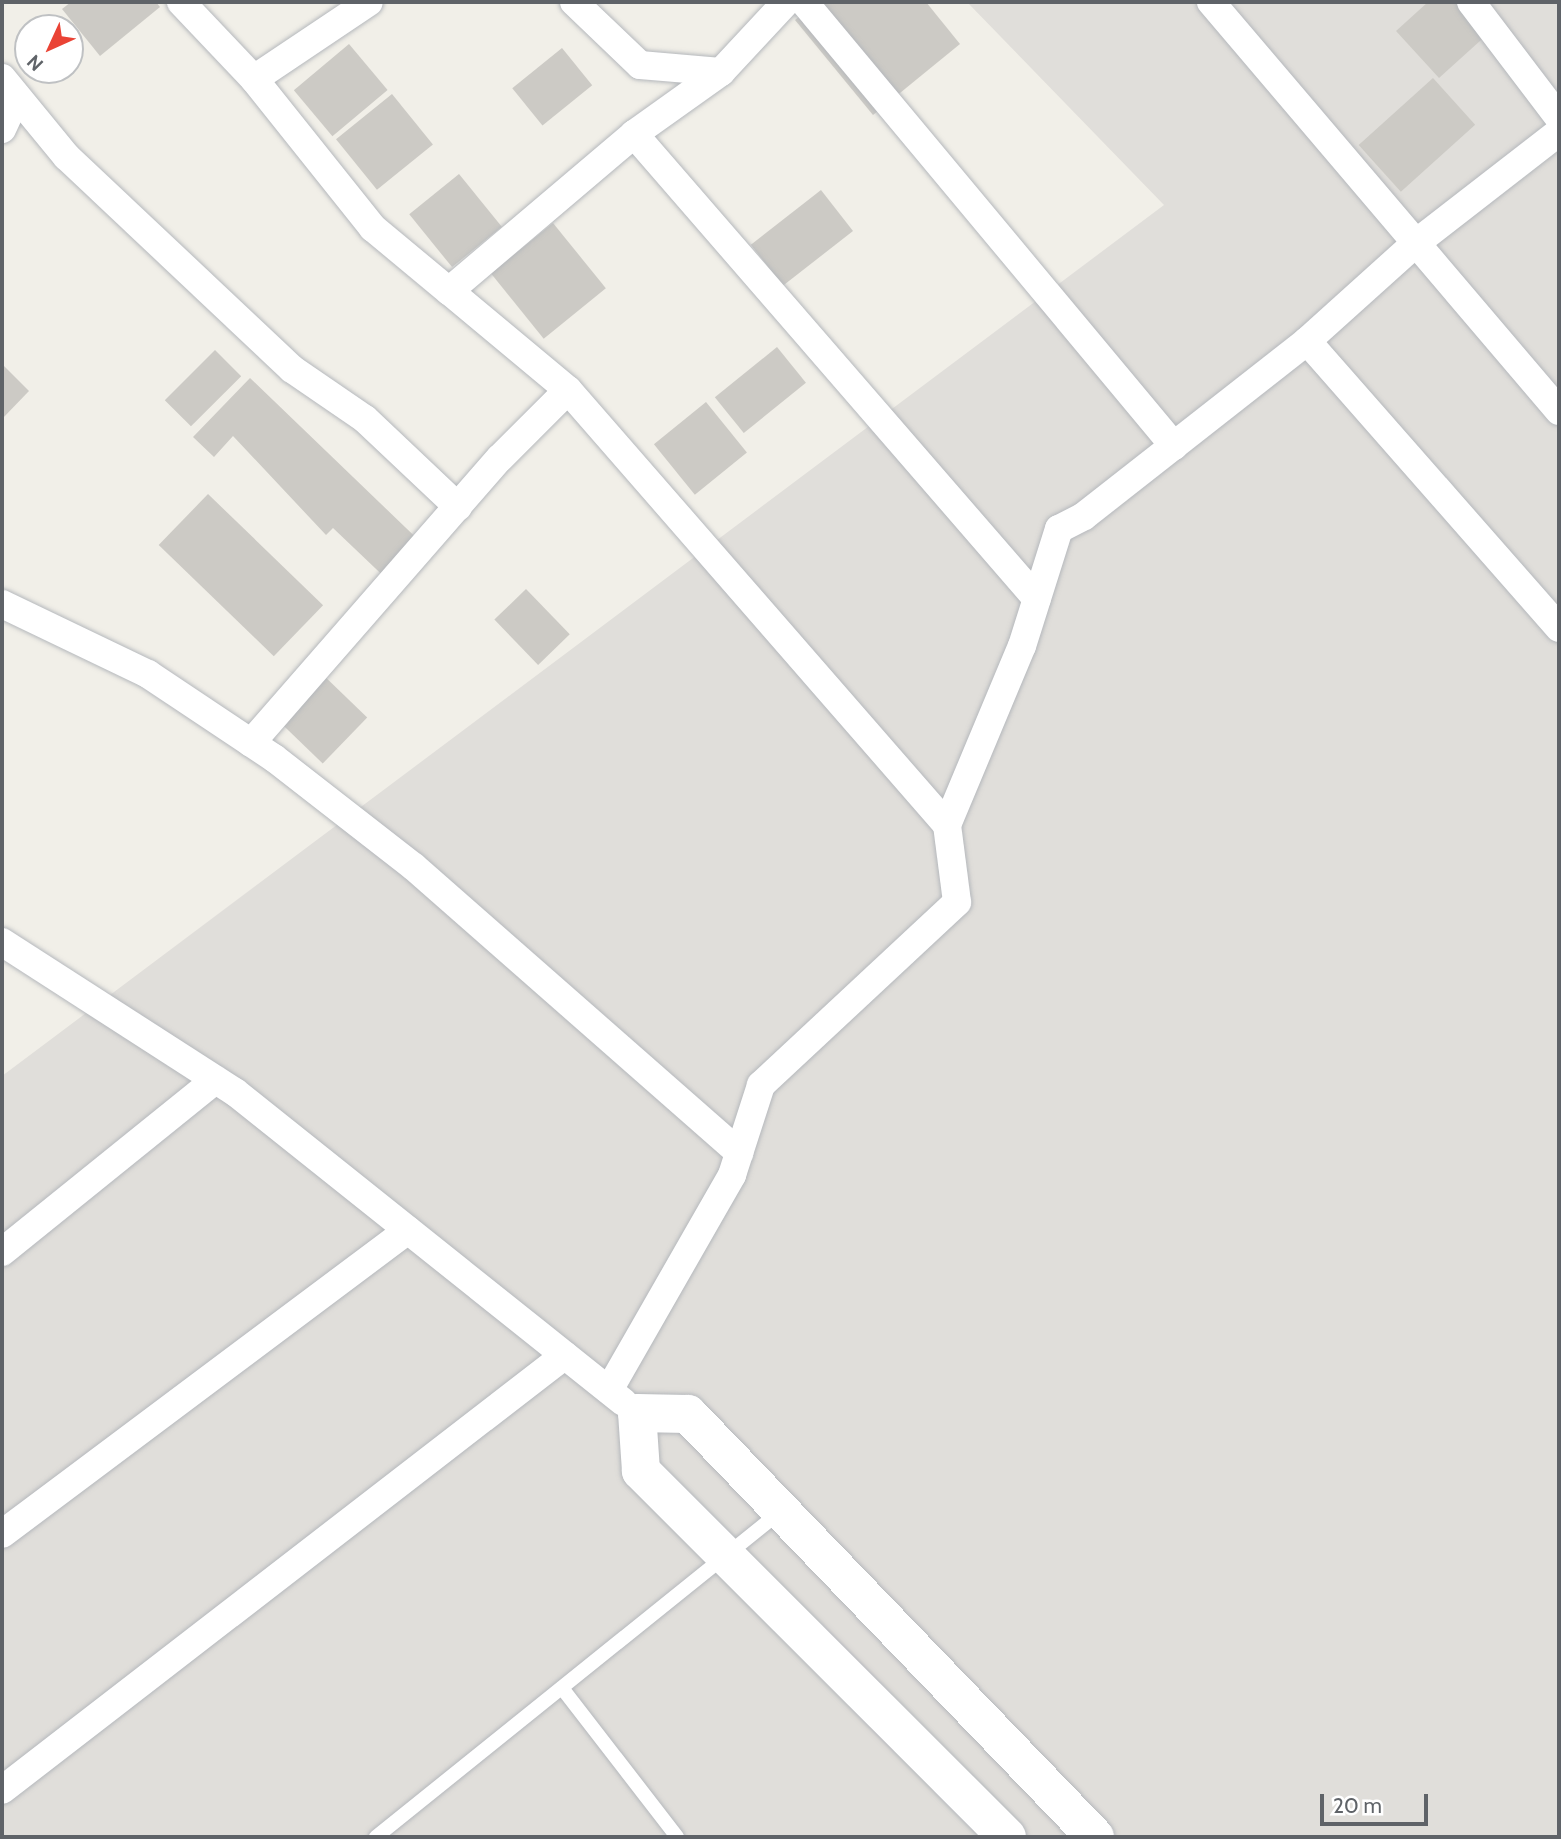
<!DOCTYPE html>
<html>
<head>
<meta charset="utf-8">
<style>
  body { margin:0 }
  #map { position:relative; width:1561px; height:1839px; overflow:hidden; background:#f1efe8; font-family:Cabin,sans-serif }
  div>[style] { position:absolute }
  .industrial>* { inset:0; background:#e0deda }
  .building>* { inset:0; background:#cccac5; transform-origin:0 0 }
  .roads { filter:drop-shadow(0 0 2px #b5b8bc) drop-shadow(0 0 2px #b5b8bc) }
  .lane>* { height:14px; margin:-7px; padding:0 7px; transform-origin:7px; border-radius:7px; background:#fff }
  .street>* { height:28px; margin:-14px; padding:0 14px; transform-origin:14px; border-radius:14px; background:#fff }
  .secondary>* { height:38px; margin:-19px; padding:0 19px; transform-origin:19px; border-radius:19px; background:#fff }
  span { translate:-50% -50%; white-space:nowrap; text-align:center; line-height:1.15; -webkit-text-stroke:5px #fff; paint-order:stroke }
  .frame { position:absolute; inset:0; border:4px solid #5f6368; pointer-events:none }
  .north { position:absolute; left:14px; top:14px; width:70px; height:70px; box-sizing:border-box; background:#fff; border:2px solid #bfc1c3; border-radius:50%; rotate:225deg; font-size:19px; font-weight:700; line-height:28px; text-align:center; color:#5f6368 }
  .north::after { content:''; display:block; margin:auto; width:24px; height:32px; background:#ea4335; clip-path:polygon(50% 0,100% 100%,50% 72%,0 100%) }
  .scale { position:absolute; left:1320px; top:1794px; width:108px; height:32px; box-sizing:border-box; border:4px solid #5f6368; border-top:0; padding-left:9px; font-size:21px; line-height:24px; white-space:nowrap; color:#5f6368; -webkit-text-stroke:5px #fff; paint-order:stroke }
</style>
</head>
<body>
<div id="map">
  <div class="industrial">
    <i style="clip-path:polygon(967px 2px,1559px 2px,1559px 1837px,2px 1837px,2px 1076px,1164px 205px)"></i>
  </div>
  <div class="building">
    <i style="clip-path:polygon(71px 2px,156px 2px,160px 7px,100px 56px,62px 9px)"></i>
    <i style="clip-path:polygon(817px 2px,926px 2px,960px 44px,873px 115px,795px 20px)"></i>
    <i style="clip-path:polygon(1428px 2px,1464px 2px,1491px 31px,1439px 78px,1396px 31px)"></i>
    <i style="left:349px;top:44px;width:60px;height:72px;rotate:50deg"></i>
    <i style="left:562px;top:48px;width:48px;height:64px;rotate:51deg"></i>
    <i style="left:1433px;top:78px;width:63px;height:100px;rotate:48deg"></i>
    <i style="left:392px;top:94px;width:65px;height:72px;rotate:51deg"></i>
    <i style="left:459px;top:174px;width:68px;height:64px;rotate:51deg"></i>
    <i style="left:821px;top:190px;width:52px;height:89px;rotate:52deg"></i>
    <i style="left:553px;top:223px;width:84px;height:80px;rotate:51deg"></i>
    <i style="left:777px;top:347px;width:46px;height:80px;rotate:51deg"></i>
    <i style="left:215px;top:350px;width:37px;height:71px;rotate:45deg"></i>
    <i style="clip-path:polygon(2px 364px,29px 391px,2px 419px)"></i>
    <i style="clip-path:polygon(250px 378px,431px 552px,396px 588px,333px 528px,326px 535px,233px 436px,214px 457px,193px 437px)"></i>
    <i style="left:706px;top:402px;width:65px;height:67px;rotate:51deg"></i>
    <i style="left:208px;top:494px;width:160px;height:71px;rotate:44deg"></i>
    <i style="left:526px;top:589px;width:63px;height:44px;rotate:46deg"></i>
    <i style="left:319px;top:671px;width:67px;height:64px;rotate:44deg"></i>
  </div>
  <div class="roads">
    <div class="lane">
      <i style="left:562px;top:1688px;width:188px;rotate:52.3deg"></i>
      <i style="left:376px;top:1837px;width:518px;rotate:-38.82deg"></i>
    </div>
    <div class="street">
      <i style="left:181px;top:2px;width:106px;rotate:46.5deg"></i>
      <i style="left:254px;top:79px;width:191px;rotate:51.4deg"></i>
      <i style="left:373px;top:228px;width:99px;rotate:39.7deg"></i>
      <i style="left:574px;top:2px;width:91px;rotate:43.7deg"></i>
      <i style="left:640px;top:65px;width:81px;rotate:4.9deg"></i>
      <i style="left:721px;top:72px;width:96px;rotate:-47.1deg"></i>
      <i style="left:804px;top:2px;width:578px;rotate:50.19deg"></i>
      <i style="left:1211px;top:2px;width:537px;rotate:49.61deg"></i>
      <i style="left:1471px;top:2px;width:146px;rotate:52.8deg"></i>
      <i style="left:2px;top:78px;width:102px;rotate:50.6deg"></i>
      <i style="left:67px;top:157px;width:309px;rotate:43.3deg"></i>
      <i style="left:292px;top:369px;width:88px;rotate:34.4deg"></i>
      <i style="left:365px;top:419px;width:128px;rotate:43.4deg"></i>
      <i style="left:254px;top:79px;width:138px;rotate:-33.8deg"></i>
      <i style="left:2px;top:129px;width:35px;rotate:-65deg"></i>
      <i style="left:634px;top:134px;width:615px;rotate:49.09deg"></i>
      <i style="left:1307px;top:341px;width:382px;rotate:48.7deg"></i>
      <i style="left:568px;top:390px;width:577px;rotate:48.94deg"></i>
      <i style="left:2px;top:604px;width:162px;rotate:25.6deg"></i>
      <i style="left:148px;top:674px;width:151px;rotate:33.7deg"></i>
      <i style="left:274px;top:758px;width:177px;rotate:37.9deg"></i>
      <i style="left:414px;top:867px;width:433px;rotate:41.3deg"></i>
      <i style="left:251px;top:743px;width:378px;rotate:-48.9deg"></i>
      <i style="left:500px;top:458px;width:96px;rotate:-45deg"></i>
      <i style="left:568px;top:390px;width:155px;rotate:-140.2deg"></i>
      <i style="left:449px;top:291px;width:243px;rotate:-40.3deg"></i>
      <i style="left:634px;top:134px;width:107px;rotate:-35.5deg"></i>
      <i style="left:2px;top:942px;width:277px;rotate:32.8deg"></i>
      <i style="left:235px;top:1092px;width:497px;rotate:38.6deg"></i>
      <i style="left:2px;top:1252px;width:274px;rotate:-38.9deg"></i>
      <i style="left:609px;top:1390px;width:248px;rotate:-60.2deg"></i>
      <i style="left:732px;top:1175px;width:95px;rotate:-72.1deg"></i>
      <i style="left:761px;top:1085px;width:268px;rotate:-43deg"></i>
      <i style="left:957px;top:902px;width:78px;rotate:-97.4deg"></i>
      <i style="left:947px;top:825px;width:194px;rotate:-67.3deg"></i>
      <i style="left:1022px;top:646px;width:123px;rotate:-72.5deg"></i>
      <i style="left:1059px;top:529px;width:28px;rotate:-27deg"></i>
      <i style="left:1084px;top:516px;width:283px;rotate:-38.1deg"></i>
      <i style="left:1307px;top:341px;width:147px;rotate:-42deg"></i>
      <i style="left:1416px;top:243px;width:181px;rotate:-37.8deg"></i>
      <i style="left:2px;top:1534px;width:507px;rotate:-36.82deg"></i>
      <i style="left:2px;top:1790px;width:711px;rotate:-37.69deg"></i>
    </div>
    <div class="secondary">
      <i style="left:1007px;top:1837px;width:518px;rotate:-135deg"></i>
      <i style="left:641px;top:1471px;width:58px;rotate:-93.9deg"></i>
      <i style="left:637px;top:1413px;width:51px;rotate:1.1deg"></i>
      <i style="left:688px;top:1414px;width:587px;rotate:46.1deg"></i>
    </div>
  </div>
  <div class="frame"></div>
  <div class="north">N</div>
  <div class="scale">20 m</div>
</div>
</body>
</html>
